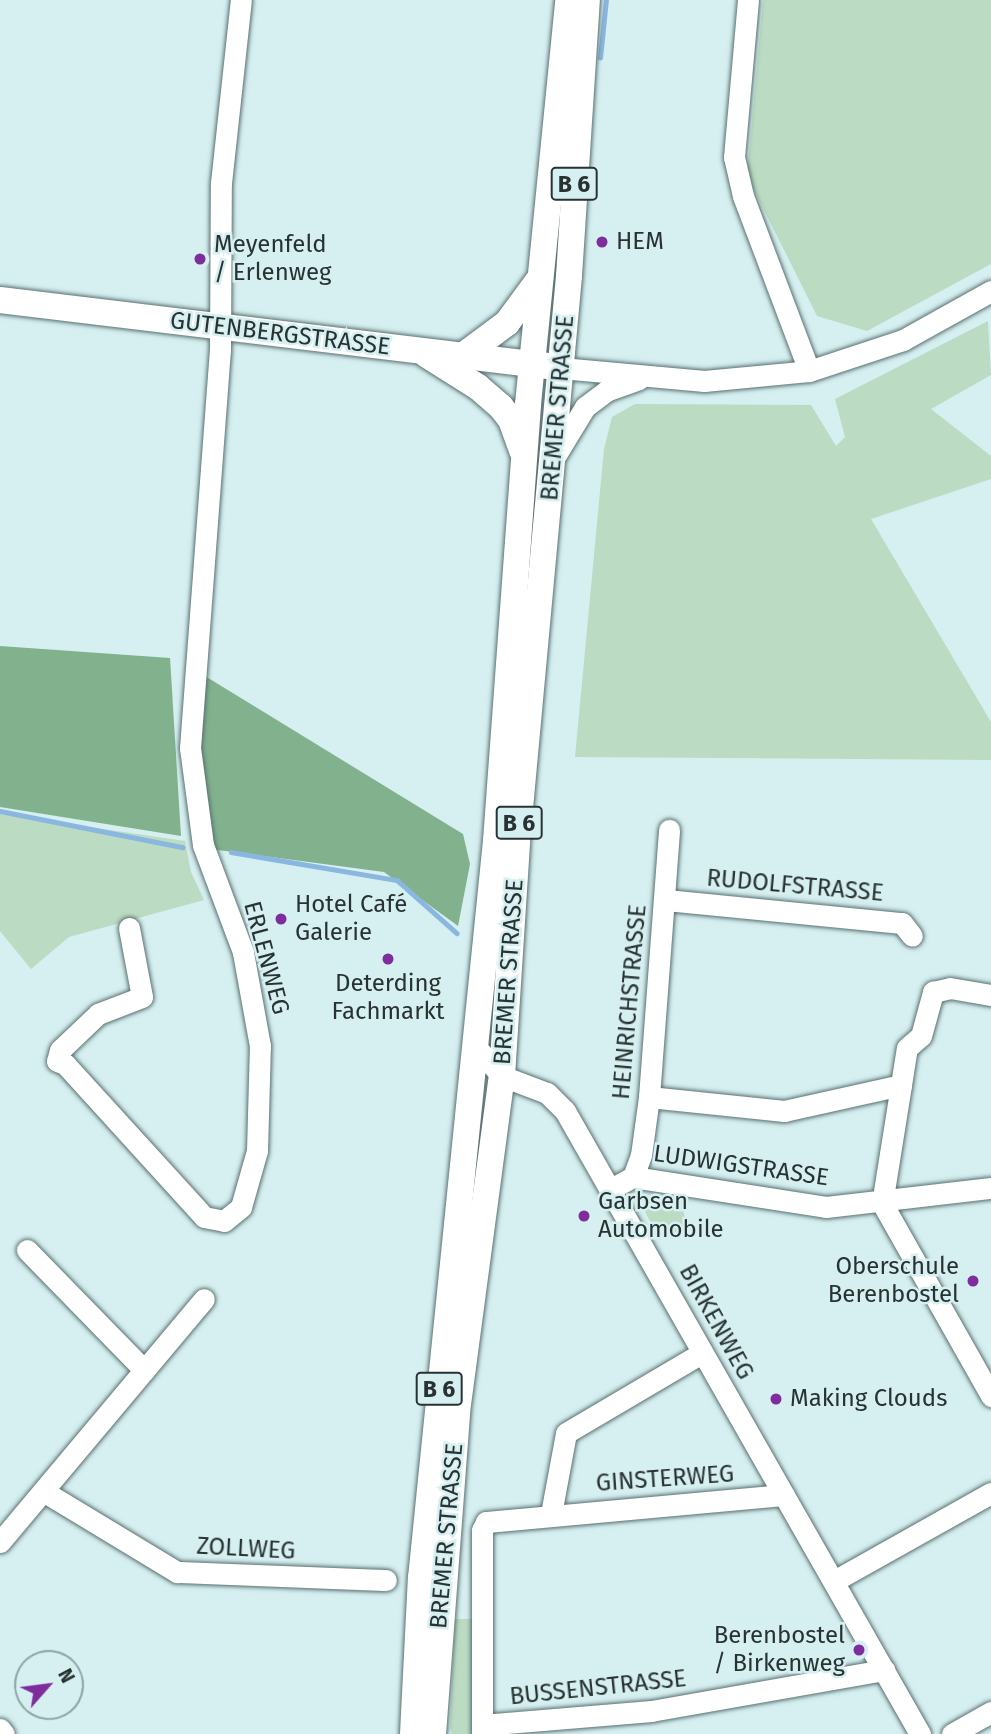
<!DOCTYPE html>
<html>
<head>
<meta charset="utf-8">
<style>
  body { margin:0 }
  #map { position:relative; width:991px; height:1734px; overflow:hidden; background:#d6eff0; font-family:"Fira Sans",sans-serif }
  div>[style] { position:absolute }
  .green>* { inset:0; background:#bbdbc2 }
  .forest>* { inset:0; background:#81b28d }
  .stream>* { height:4.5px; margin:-2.25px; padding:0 2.25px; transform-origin:2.25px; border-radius:2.25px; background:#8ab7df }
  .roads { filter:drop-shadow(0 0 2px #597070) drop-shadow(0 0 2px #597070) }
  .minor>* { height:21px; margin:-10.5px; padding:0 10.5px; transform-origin:10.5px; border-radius:10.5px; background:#fff }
  .major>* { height:26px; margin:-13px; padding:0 13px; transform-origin:13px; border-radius:13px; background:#fff }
  .dots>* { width:19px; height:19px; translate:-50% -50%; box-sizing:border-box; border:4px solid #d6eff0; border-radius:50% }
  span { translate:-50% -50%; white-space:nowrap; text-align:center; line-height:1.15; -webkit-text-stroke:5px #d6eff0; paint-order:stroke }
  .shield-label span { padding:2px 5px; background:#d6eff0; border:2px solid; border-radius:5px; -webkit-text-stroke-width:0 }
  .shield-label { font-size:23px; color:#283232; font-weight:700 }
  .poi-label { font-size:24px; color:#283232 }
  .left { translate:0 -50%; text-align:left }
  .right { translate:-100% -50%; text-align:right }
  .street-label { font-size:24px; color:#283232 }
  .north { position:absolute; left:14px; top:1650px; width:70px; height:70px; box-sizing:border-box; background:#d6eff0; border:2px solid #90a3a4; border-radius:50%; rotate:62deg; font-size:19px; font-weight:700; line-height:28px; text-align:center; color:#283232 }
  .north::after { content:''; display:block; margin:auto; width:24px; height:32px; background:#7f2d9c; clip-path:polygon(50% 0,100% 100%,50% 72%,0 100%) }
</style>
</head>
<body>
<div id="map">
  <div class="green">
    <i style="clip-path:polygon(763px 0,991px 0,991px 264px,867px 331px,817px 316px,747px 176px)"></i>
    <i style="clip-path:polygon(988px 321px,991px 375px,931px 409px,991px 456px,991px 479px,871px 519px,991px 722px,991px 760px,575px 757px,604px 449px,612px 417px,635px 404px,811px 405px,836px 446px,845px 437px,835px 399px)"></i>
    <i style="clip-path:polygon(0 814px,185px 841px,191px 872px,204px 900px,69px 937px,31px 969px,0 931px)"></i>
    <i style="clip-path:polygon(651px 1195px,682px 1201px,686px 1226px,660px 1240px,643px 1208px)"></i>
    <i style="clip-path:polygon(455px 1619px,476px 1619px,475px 1734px,452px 1734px,450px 1728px)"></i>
  </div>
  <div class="forest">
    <i style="clip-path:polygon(0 646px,170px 658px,181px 836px,0 807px)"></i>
    <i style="clip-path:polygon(200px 673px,463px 834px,470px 864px,458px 926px,384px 872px,210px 849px,199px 761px)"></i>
  </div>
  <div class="stream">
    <i style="left:600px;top:58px;width:58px;rotate:-84.1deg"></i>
    <i style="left:0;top:811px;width:186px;rotate:11.2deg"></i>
    <i style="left:231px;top:852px;width:168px;rotate:9.6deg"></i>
    <i style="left:397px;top:880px;width:80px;rotate:41.5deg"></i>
  </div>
  <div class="roads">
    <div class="minor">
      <i style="left:748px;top:0;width:158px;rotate:95.1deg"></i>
      <i style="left:734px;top:157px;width:40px;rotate:77deg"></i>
      <i style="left:743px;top:196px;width:187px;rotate:69.3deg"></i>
      <i style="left:561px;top:368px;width:144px;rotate:5.2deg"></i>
      <i style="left:704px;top:381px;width:105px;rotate:-5.4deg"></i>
      <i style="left:809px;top:371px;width:99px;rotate:-18.3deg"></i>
      <i style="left:903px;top:340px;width:101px;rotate:-29.1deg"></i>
      <i style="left:554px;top:458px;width:60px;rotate:-58.7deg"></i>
      <i style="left:585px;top:407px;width:26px;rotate:-37deg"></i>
      <i style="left:606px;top:391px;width:35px;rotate:-20deg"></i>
      <i style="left:666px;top:900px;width:237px;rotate:5.6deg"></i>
      <i style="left:902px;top:923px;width:16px;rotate:52deg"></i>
      <i style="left:129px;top:928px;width:70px;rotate:79.3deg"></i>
      <i style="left:142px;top:997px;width:47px;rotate:158.9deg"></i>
      <i style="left:98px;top:1014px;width:52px;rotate:136.5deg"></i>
      <i style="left:60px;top:1050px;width:11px;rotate:105deg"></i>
      <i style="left:57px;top:1061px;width:9px;rotate:21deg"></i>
      <i style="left:65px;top:1064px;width:207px;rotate:47.7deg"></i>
      <i style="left:204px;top:1217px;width:20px;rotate:11deg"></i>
      <i style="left:224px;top:1221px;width:22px;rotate:-39deg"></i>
      <i style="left:241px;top:1207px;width:58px;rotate:-74.1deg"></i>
      <i style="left:257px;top:1151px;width:105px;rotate:-88.4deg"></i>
      <i style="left:260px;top:1046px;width:96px;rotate:-100.3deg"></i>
      <i style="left:243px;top:952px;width:114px;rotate:-110.5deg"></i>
      <i style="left:203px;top:845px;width:98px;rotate:-97.6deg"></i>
      <i style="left:190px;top:748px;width:399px;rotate:-85.7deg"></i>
      <i style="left:220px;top:350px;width:167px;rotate:-89.7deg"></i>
      <i style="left:221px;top:183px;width:184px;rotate:-83.8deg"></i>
      <i style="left:473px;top:1044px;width:43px;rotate:47.8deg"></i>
      <i style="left:502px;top:1076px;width:48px;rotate:20.7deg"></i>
      <i style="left:547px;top:1093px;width:25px;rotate:45deg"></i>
      <i style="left:565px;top:1111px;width:717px;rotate:60.32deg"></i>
      <i style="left:901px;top:1085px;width:37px;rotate:-81deg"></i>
      <i style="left:907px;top:1048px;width:18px;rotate:-41deg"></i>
      <i style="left:921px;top:1036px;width:46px;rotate:-74.7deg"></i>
      <i style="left:933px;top:992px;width:17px;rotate:-13deg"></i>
      <i style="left:950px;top:988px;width:42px;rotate:9.7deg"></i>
      <i style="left:649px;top:1097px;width:136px;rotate:5.9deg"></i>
      <i style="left:784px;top:1111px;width:120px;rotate:-12.5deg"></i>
      <i style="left:901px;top:1085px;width:120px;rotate:99.1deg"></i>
      <i style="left:633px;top:1177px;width:23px;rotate:-70deg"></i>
      <i style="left:641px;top:1155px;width:59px;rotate:-82.1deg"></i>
      <i style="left:649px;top:1097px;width:268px;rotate:-85.7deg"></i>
      <i style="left:611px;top:1189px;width:25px;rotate:-29deg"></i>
      <i style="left:633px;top:1177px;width:195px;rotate:8.8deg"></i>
      <i style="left:826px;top:1207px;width:166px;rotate:-6.6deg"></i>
      <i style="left:882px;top:1203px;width:222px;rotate:60.5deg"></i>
      <i style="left:27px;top:1250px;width:168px;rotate:45.7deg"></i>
      <i style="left:43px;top:1491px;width:157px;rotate:31.2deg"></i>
      <i style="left:177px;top:1572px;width:209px;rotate:2.2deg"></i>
      <i style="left:551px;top:1514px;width:82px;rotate:-79.5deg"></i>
      <i style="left:566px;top:1433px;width:158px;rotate:-30.5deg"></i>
      <i style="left:0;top:1542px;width:317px;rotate:-50deg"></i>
      <i style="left:834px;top:1581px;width:180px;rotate:-29.3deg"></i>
      <i style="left:482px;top:1725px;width:170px;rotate:-4.7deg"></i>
      <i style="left:651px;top:1711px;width:237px;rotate:-10deg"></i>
      <i style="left:0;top:1729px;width:6px;rotate:51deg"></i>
      <i style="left:482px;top:1734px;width:204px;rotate:-90deg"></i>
      <i style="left:482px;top:1530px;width:9px;rotate:-63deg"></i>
      <i style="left:486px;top:1522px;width:299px;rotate:-5.2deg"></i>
      <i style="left:952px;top:1734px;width:45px;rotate:-29.4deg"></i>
    </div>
    <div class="major">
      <i style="left:0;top:300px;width:552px;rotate:6.87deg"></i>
      <i style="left:427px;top:355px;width:60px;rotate:32.1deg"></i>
      <i style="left:478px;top:387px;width:30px;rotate:41deg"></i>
      <i style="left:501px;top:407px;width:16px;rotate:52deg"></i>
      <i style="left:511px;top:420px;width:33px;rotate:70deg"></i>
      <i style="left:464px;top:355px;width:54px;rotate:-36.7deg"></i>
      <i style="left:507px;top:323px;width:56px;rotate:-53.7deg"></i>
      <i style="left:413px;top:1734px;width:156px;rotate:-87.1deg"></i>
      <i style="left:421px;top:1578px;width:741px;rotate:-84.19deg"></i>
      <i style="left:496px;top:841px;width:438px;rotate:-85.8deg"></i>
      <i style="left:528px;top:404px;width:406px;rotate:-84.3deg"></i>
      <i style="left:433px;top:1734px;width:323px;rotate:-85.7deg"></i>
      <i style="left:457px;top:1412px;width:339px;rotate:-82.4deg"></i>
      <i style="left:502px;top:1076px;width:235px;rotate:-86.3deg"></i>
      <i style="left:517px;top:841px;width:567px;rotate:-84.74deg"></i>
      <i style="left:569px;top:276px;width:277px;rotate:-86.3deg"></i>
    </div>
  </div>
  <div class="dots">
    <i style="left:602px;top:242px;background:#7f2d9c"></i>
    <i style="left:200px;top:259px;background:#7f2d9c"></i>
    <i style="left:281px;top:919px;background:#7f2d9c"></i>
    <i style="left:388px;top:959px;background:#7f2d9c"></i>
    <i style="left:584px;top:1216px;background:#7f2d9c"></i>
    <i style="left:973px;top:1281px;background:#7f2d9c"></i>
    <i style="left:776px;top:1399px;background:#7f2d9c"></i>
    <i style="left:859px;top:1650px;background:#7f2d9c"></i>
  </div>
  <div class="shield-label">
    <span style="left:574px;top:184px">B 6</span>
    <span style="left:519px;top:823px">B 6</span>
    <span style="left:439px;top:1389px">B 6</span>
  </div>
  <div class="poi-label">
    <span class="left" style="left:616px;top:242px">HEM</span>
    <span class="left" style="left:214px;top:259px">Meyenfeld<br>/ Erlenweg</span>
    <span class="left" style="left:295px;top:919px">Hotel Café<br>Galerie</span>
    <span style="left:388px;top:998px">Deterding<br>Fachmarkt</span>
    <span class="left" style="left:598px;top:1216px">Garbsen<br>Automobile</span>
    <span class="right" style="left:959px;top:1281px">Oberschule<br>Berenbostel</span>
    <span class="left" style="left:790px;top:1399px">Making Clouds</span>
    <span class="right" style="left:845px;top:1650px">Berenbostel<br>/ Birkenweg</span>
  </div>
  <div class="street-label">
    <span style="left:280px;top:334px;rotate:7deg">GUTENBERGSTRASSE</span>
    <span style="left:558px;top:408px;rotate:-85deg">BREMER STRASSE</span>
    <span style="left:795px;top:886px;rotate:5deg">RUDOLFSTRASSE</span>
    <span style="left:266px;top:958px;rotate:75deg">ERLENWEG</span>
    <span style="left:509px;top:972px;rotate:-86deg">BREMER STRASSE</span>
    <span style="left:630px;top:1002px;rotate:-85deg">HEINRICHSTRASSE</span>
    <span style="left:741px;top:1166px;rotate:8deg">LUDWIGSTRASSE</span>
    <span style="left:716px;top:1322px;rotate:61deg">BIRKENWEG</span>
    <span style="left:665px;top:1479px;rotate:-4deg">GINSTERWEG</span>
    <span style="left:447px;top:1536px;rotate:-85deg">BREMER STRASSE</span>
    <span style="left:246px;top:1549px;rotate:3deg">ZOLLWEG</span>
    <span style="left:598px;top:1688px;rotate:-6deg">BUSSENSTRASSE</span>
  </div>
  <div class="north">N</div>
</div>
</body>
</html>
